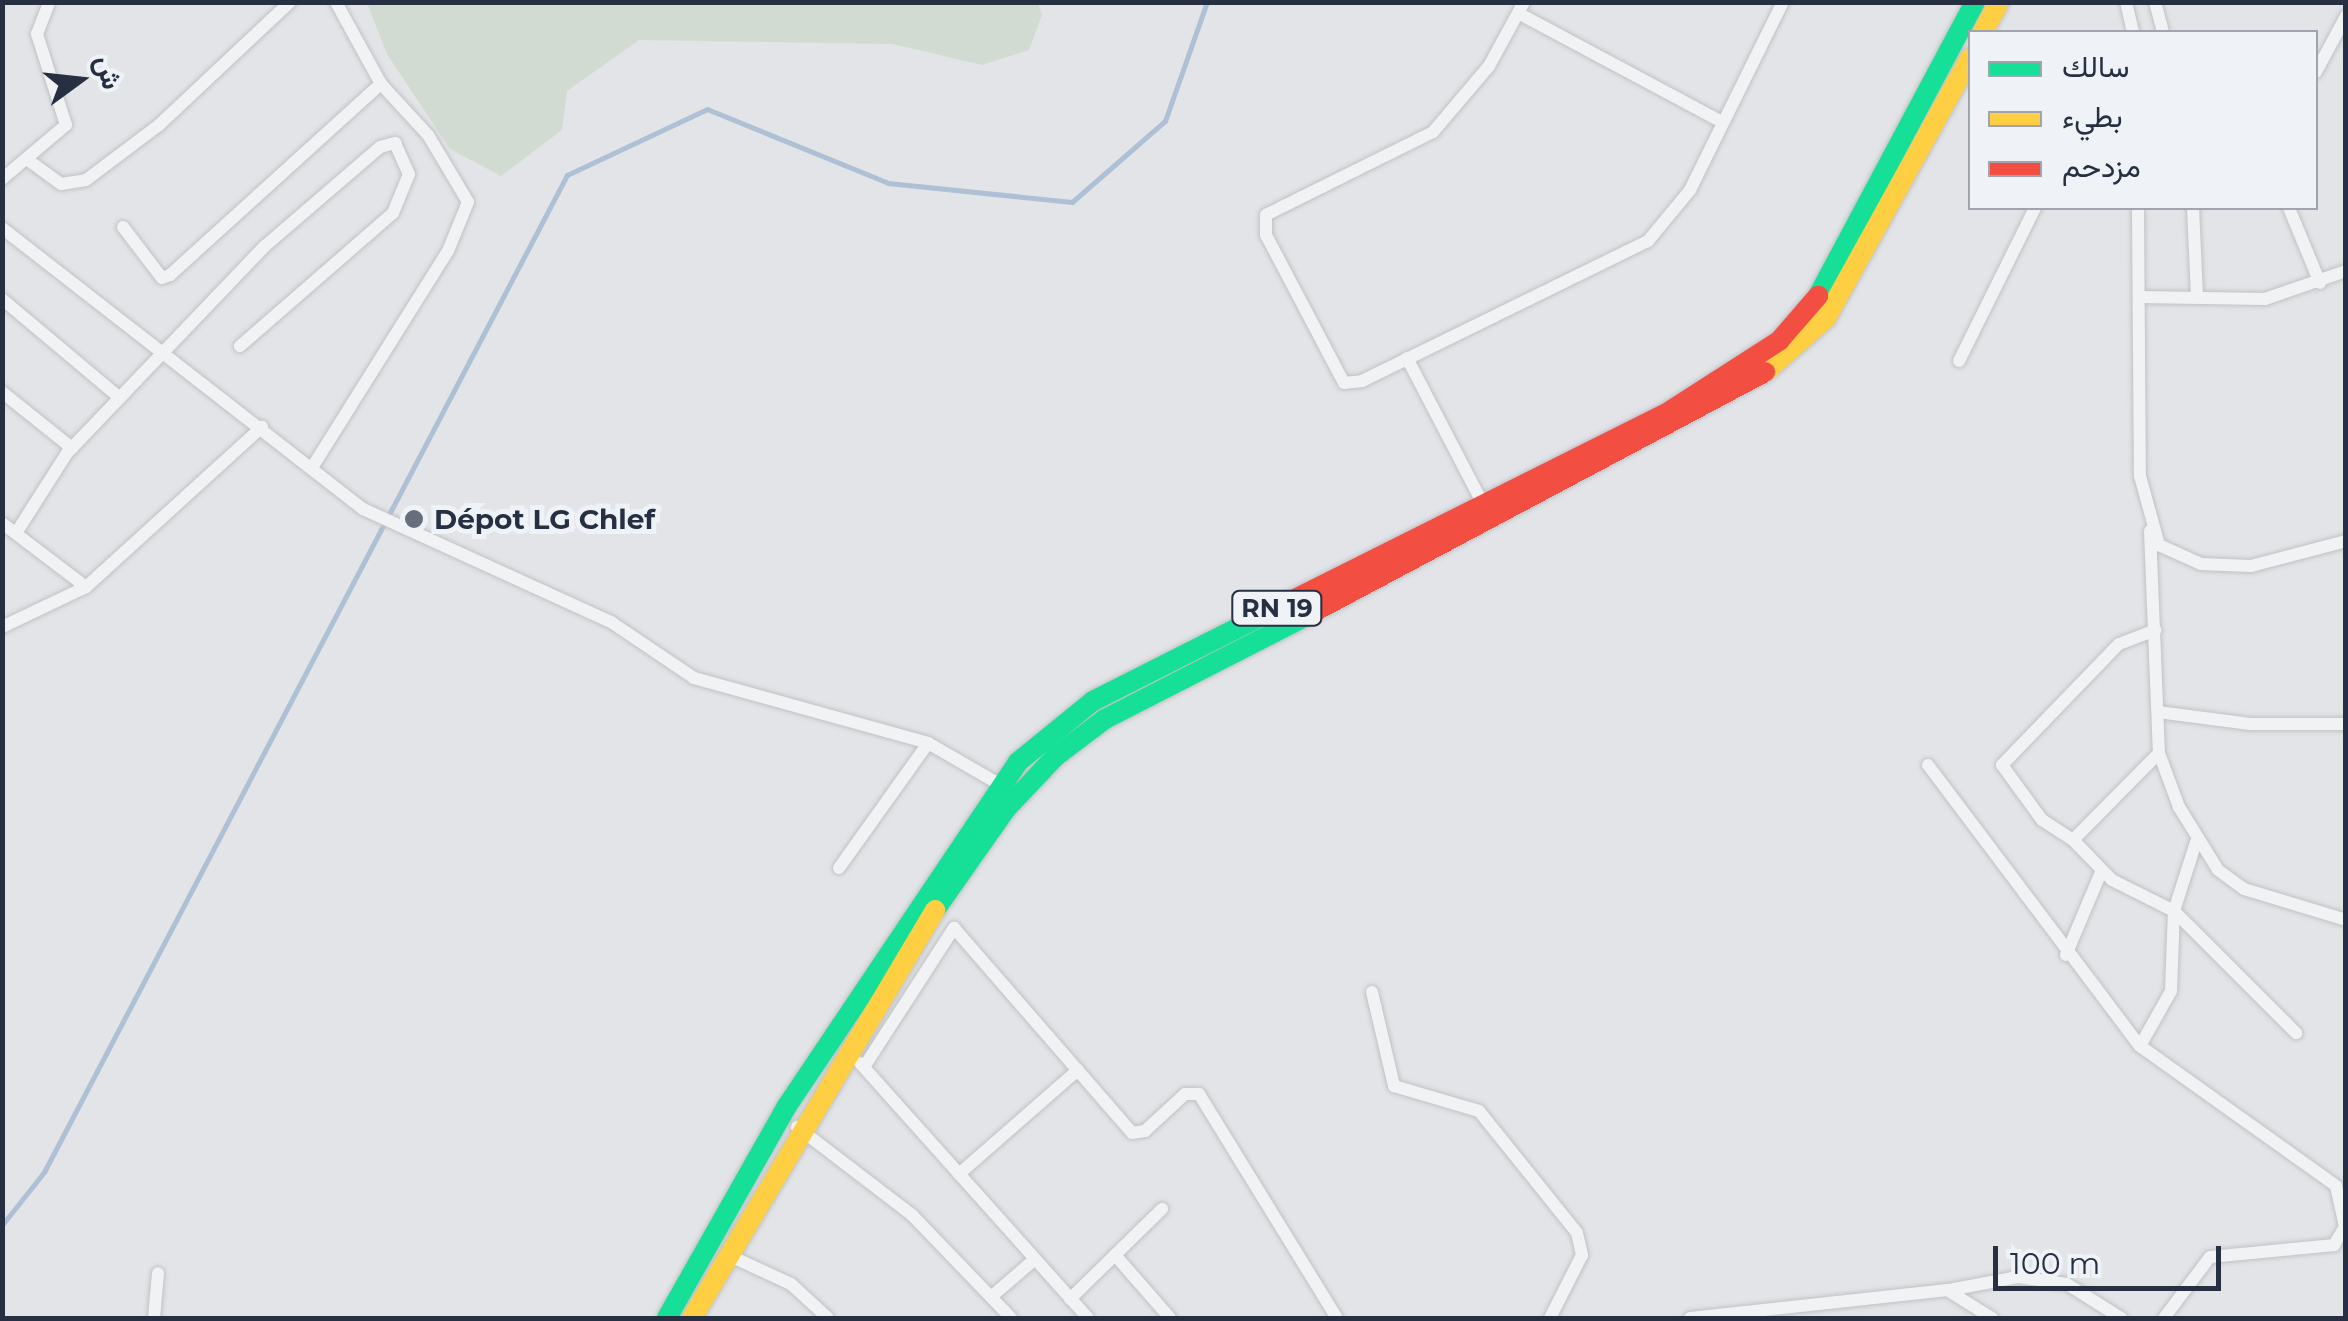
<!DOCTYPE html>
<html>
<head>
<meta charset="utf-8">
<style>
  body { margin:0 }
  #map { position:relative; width:2348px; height:1321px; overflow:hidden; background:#e2e4e7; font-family:Montserrat,Vazirmatn,sans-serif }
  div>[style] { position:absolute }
  .green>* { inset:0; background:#d2dbd1 }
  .stream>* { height:5px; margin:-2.5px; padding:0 2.5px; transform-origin:2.5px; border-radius:2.5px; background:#adc0d5 }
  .roads { filter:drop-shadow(0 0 2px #c0c2c5) drop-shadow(0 0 2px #c0c2c5) }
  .street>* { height:12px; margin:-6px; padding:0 6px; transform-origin:6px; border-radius:6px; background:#f1f2f3 }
  .fast>* { height:20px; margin:-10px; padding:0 10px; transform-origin:10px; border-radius:10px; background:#16e098 }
  .slow>* { height:20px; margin:-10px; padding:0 10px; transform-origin:10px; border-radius:10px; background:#ffcf43 }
  .jam>* { height:20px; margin:-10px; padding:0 10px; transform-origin:10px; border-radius:10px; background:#f24e42 }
  .dots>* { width:28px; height:28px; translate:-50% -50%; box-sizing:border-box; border:5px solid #eff2f7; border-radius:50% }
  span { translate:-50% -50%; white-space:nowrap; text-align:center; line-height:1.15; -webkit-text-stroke:10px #eff2f7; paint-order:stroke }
  .shield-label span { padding:2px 8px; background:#eff2f7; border:2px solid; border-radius:8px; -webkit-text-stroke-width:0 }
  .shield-label { font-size:25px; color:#263042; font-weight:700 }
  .poi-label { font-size:28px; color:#263042; font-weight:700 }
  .left { translate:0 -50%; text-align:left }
  .frame { position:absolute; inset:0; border:5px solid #263042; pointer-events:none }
  .legend { position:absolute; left:1968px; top:30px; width:350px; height:180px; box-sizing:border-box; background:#eff2f7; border:2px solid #9fa4af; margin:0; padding:12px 18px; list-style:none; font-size:30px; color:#263042 }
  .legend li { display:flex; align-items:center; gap:20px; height:50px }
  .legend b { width:50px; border:2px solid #9fa4af }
  .north { position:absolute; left:30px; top:30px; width:100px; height:100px; -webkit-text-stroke:8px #eff2f7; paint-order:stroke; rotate:75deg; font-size:28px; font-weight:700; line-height:40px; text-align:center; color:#263042 }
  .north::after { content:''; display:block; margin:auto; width:35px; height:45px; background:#263042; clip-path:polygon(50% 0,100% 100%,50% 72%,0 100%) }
  .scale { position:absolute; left:1993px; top:1246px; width:228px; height:45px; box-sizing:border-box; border:5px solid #263042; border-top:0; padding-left:12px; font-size:30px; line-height:35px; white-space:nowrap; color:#263042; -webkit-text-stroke:8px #eff2f7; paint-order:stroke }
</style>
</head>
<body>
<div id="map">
  <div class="green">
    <i style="clip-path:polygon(1038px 3px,1042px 15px,1029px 50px,982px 65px,893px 44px,639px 40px,567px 91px,562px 130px,501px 176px,450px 149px,387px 54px,367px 3px)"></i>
  </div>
  <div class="stream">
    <i style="left:2px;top:1225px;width:68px;rotate:-51.6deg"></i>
    <i style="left:44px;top:1172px;width:1126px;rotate:-62.32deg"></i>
    <i style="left:567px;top:175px;width:155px;rotate:-25.2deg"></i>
    <i style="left:707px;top:109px;width:196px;rotate:22.2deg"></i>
    <i style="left:888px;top:183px;width:185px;rotate:5.9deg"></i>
    <i style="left:1072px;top:202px;width:123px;rotate:-41.1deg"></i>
    <i style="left:1165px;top:121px;width:126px;rotate:-70.6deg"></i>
  </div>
  <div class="roads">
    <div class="street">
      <i style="left:1524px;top:2px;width:73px;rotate:118.7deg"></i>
      <i style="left:1489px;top:66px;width:87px;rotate:130.3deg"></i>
      <i style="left:1433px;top:132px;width:186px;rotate:153.6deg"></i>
      <i style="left:1266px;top:215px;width:20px;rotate:90deg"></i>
      <i style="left:1266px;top:235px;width:167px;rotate:62.2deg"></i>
      <i style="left:1344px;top:383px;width:18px;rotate:-6deg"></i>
      <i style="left:1362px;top:381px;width:318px;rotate:-26.1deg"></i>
      <i style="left:1648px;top:241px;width:66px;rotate:-50.5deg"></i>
      <i style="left:1690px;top:190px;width:210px;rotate:-63.7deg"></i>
      <i style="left:2126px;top:2px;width:31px;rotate:77deg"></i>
      <i style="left:2155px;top:2px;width:31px;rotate:75deg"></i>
      <i style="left:1518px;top:13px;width:227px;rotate:28.1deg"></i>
      <i style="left:2316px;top:72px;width:64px;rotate:-61.8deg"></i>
      <i style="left:28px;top:160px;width:41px;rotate:36deg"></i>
      <i style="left:61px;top:184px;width:25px;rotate:-9deg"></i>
      <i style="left:86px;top:180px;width:91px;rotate:-37deg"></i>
      <i style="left:159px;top:125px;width:180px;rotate:-43.2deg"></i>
      <i style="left:2px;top:179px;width:84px;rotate:-40.2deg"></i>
      <i style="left:66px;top:125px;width:96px;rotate:-107.7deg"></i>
      <i style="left:37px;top:34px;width:34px;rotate:-69deg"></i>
      <i style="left:2138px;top:208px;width:268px;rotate:89.6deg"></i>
      <i style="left:2140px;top:476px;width:72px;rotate:74.6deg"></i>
      <i style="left:2159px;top:545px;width:46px;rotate:24.3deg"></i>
      <i style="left:2201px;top:564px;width:50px;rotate:2.3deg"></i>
      <i style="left:2251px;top:566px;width:98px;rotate:-14.7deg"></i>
      <i style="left:2193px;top:208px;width:88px;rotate:87.4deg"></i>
      <i style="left:2289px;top:208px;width:81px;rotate:67.5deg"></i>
      <i style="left:123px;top:227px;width:64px;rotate:52.6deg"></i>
      <i style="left:162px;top:278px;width:9px;rotate:-21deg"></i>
      <i style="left:170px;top:275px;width:285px;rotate:-42.2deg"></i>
      <i style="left:2px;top:228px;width:457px;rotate:37.9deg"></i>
      <i style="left:363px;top:509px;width:273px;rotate:24.5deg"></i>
      <i style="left:611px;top:622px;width:100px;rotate:34deg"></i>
      <i style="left:694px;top:678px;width:243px;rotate:15.5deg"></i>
      <i style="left:928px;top:743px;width:82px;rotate:30deg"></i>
      <i style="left:2139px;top:297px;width:126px;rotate:0.9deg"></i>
      <i style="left:2265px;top:299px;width:86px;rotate:-19.1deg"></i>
      <i style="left:2px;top:299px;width:154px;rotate:40deg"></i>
      <i style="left:1407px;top:358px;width:167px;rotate:62.5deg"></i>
      <i style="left:1959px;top:361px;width:171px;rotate:-63.6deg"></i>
      <i style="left:2px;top:392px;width:90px;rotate:38.7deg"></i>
      <i style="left:313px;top:466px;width:254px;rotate:-57.9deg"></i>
      <i style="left:448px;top:251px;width:53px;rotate:-67.8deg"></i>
      <i style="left:468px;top:202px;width:78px;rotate:-120.8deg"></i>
      <i style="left:428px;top:135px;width:69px;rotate:-132.7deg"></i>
      <i style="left:381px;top:84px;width:94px;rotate:-118.8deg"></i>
      <i style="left:2px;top:523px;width:106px;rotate:37.3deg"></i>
      <i style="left:18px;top:530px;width:91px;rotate:-57.5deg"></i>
      <i style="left:67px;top:453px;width:286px;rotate:-46.3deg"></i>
      <i style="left:265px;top:246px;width:152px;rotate:-40.7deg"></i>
      <i style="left:380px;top:147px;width:16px;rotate:-15deg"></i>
      <i style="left:395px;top:143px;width:34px;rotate:66deg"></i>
      <i style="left:409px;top:174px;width:42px;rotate:112.3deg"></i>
      <i style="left:393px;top:213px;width:203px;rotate:139deg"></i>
      <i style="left:2150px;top:531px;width:222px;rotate:87.7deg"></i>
      <i style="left:2159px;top:753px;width:58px;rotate:69.7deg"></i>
      <i style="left:2179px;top:807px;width:74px;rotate:58.2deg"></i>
      <i style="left:2218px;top:870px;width:32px;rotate:36deg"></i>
      <i style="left:2244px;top:889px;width:107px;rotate:16.9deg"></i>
      <i style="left:2px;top:627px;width:93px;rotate:-25.5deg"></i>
      <i style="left:86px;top:587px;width:238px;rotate:-42.3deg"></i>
      <i style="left:2158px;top:712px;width:93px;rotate:7.4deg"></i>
      <i style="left:2250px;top:724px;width:96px"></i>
      <i style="left:2159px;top:753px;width:122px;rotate:134.7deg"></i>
      <i style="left:2073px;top:840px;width:56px;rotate:45.7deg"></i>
      <i style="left:2112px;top:880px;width:69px;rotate:26.6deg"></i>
      <i style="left:2174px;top:911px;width:173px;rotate:45deg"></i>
      <i style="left:1928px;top:765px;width:352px;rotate:53deg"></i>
      <i style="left:2140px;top:1046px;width:241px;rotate:35.5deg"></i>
      <i style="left:2336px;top:1186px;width:46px;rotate:77.5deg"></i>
      <i style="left:2073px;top:840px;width:37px;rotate:-147deg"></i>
      <i style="left:2042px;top:820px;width:68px;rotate:-126deg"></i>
      <i style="left:2002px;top:765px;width:168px;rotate:-46deg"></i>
      <i style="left:2119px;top:644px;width:39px;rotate:-21deg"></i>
      <i style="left:839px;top:868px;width:153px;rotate:-54.5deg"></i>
      <i style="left:2066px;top:955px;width:90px;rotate:-67.1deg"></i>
      <i style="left:1372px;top:992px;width:97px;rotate:76.8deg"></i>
      <i style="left:1394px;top:1086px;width:89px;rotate:16.4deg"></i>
      <i style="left:1479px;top:1111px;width:156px;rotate:51.2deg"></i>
      <i style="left:1577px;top:1233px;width:23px;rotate:77deg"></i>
      <i style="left:1582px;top:1255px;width:71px;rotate:116.9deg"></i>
      <i style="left:2140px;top:1046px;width:63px;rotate:-60.6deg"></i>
      <i style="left:2171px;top:991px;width:80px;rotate:-87.9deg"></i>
      <i style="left:2174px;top:911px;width:72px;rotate:-72.3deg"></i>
      <i style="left:860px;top:1063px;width:342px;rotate:48.2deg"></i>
      <i style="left:864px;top:1067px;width:166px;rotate:-57.1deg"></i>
      <i style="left:954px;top:928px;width:271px;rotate:49deg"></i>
      <i style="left:1132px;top:1133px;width:13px;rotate:-9deg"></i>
      <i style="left:1145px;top:1131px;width:54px;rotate:-42.8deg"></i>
      <i style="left:1185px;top:1094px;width:14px"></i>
      <i style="left:1199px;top:1094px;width:263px;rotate:58.4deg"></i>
      <i style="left:797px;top:1127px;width:145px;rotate:37.4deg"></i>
      <i style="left:912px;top:1215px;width:143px;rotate:46.1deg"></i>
      <i style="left:959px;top:1174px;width:158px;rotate:-41.2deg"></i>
      <i style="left:726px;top:1254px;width:72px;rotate:24.8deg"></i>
      <i style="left:791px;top:1284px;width:50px;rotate:42.6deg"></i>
      <i style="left:1115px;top:1255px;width:84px;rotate:48.9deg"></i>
      <i style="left:1949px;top:1290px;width:70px;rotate:-10.7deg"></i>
      <i style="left:2018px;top:1277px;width:49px;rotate:8.1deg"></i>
      <i style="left:2067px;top:1284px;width:64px;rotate:32.2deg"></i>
      <i style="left:991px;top:1297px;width:58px;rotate:-40.8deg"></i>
      <i style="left:1070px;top:1299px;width:129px;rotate:-44.4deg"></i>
      <i style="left:154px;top:1318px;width:45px;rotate:-84.9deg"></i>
      <i style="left:1690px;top:1318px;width:259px;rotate:-6.2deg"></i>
      <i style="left:1947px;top:1290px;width:53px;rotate:31.9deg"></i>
      <i style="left:2164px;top:1318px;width:76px;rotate:-53deg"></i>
      <i style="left:2210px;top:1257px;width:125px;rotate:-5.5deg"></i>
      <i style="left:2334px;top:1245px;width:17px;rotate:-59deg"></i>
    </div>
    <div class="fast">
      <i style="left:1818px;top:296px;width:333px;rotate:-61.9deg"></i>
      <i style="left:935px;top:910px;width:123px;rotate:-54.9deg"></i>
      <i style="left:1006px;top:809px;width:73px;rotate:-46.7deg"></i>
      <i style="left:1056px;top:756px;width:61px;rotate:-37.1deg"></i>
      <i style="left:1105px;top:719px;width:226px;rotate:-27.1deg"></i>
      <i style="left:667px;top:1318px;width:244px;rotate:-60.5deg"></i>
      <i style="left:787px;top:1106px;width:414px;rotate:-56.1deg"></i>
      <i style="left:1018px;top:762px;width:97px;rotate:-39.1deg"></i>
      <i style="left:1093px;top:701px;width:204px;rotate:-26.8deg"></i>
    </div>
    <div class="slow">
      <i style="left:1983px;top:32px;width:34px;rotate:-62deg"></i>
      <i style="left:1765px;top:372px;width:81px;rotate:-41.5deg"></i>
      <i style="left:1826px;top:318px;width:297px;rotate:-61deg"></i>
      <i style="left:692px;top:1318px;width:475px;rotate:-59.2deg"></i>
    </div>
    <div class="jam">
      <i style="left:1275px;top:609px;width:442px;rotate:-26.6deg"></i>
      <i style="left:1670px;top:411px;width:130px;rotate:-32.7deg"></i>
      <i style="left:1779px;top:341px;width:60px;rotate:-49.1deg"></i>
      <i style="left:1306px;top:616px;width:520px;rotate:-27.99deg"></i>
    </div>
  </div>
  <div class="dots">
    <i style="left:414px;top:519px;background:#686f7c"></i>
  </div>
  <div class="shield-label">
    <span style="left:1277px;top:608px">RN 19</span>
  </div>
  <div class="poi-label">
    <span class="left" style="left:434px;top:519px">Dépot LG Chlef</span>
  </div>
  <div class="frame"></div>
  <ul class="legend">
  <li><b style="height:12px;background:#16e098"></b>سالك</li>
  <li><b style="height:12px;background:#ffcf43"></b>بطيء</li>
  <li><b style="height:12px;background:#f24e42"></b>مزدحم</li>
  </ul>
  <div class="north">ش</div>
  <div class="scale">100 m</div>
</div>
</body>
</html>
